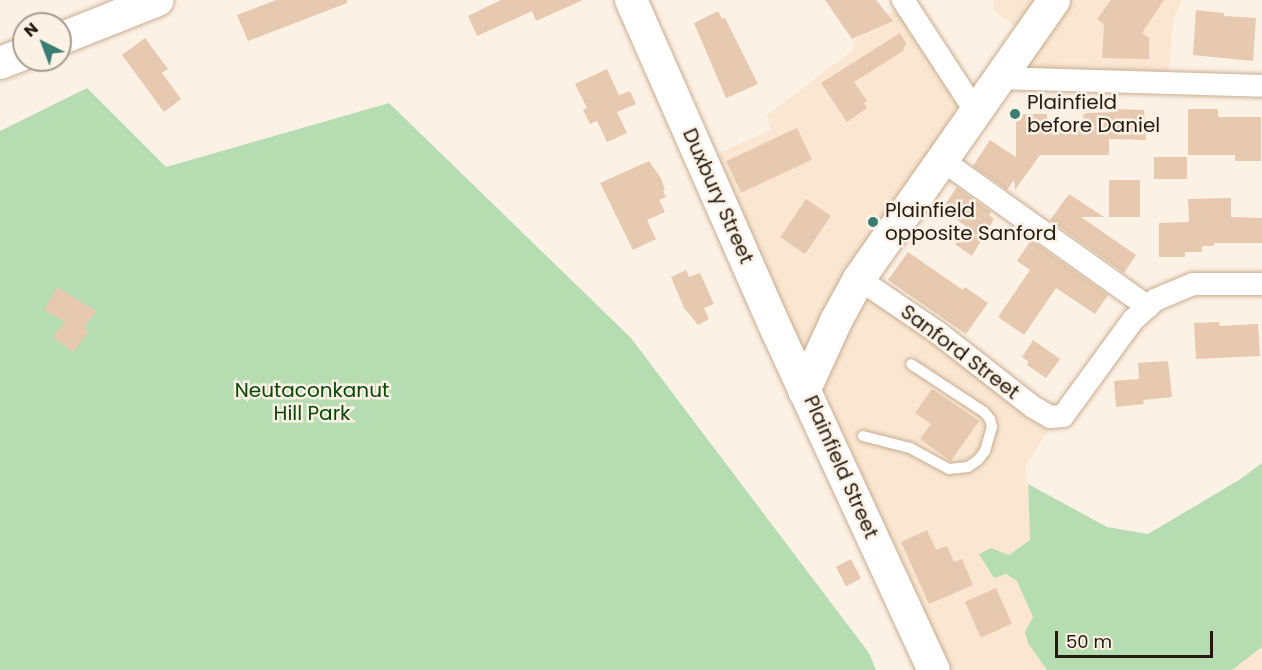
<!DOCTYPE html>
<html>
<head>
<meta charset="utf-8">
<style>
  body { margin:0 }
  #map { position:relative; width:1262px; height:670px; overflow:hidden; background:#fcf1e5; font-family:Poppins,sans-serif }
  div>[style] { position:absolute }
  .built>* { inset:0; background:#fae6d1 }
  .green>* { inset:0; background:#b6dcb2 }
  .building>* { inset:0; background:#e6c9ae; transform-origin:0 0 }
  .roads { filter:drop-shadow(0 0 2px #c7ad91) drop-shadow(0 0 2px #c7ad91) }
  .service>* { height:10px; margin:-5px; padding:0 5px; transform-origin:5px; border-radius:5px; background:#fff }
  .minor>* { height:22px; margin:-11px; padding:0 11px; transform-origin:11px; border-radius:11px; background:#fff }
  .secondary>* { height:32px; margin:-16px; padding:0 16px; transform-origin:16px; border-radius:16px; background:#fff }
  .dots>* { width:16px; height:16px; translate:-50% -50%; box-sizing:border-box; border:3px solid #fcf1e5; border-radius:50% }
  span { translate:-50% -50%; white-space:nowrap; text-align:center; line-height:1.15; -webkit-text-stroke:5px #fcf1e5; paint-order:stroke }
  .poi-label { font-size:20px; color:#241a0f }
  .left { translate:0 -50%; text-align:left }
  .street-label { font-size:20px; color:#241a0f }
  .park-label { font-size:20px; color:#054703 }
  .north { position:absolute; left:12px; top:12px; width:60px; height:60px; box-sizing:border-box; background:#fcf1e5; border:2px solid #a69b8f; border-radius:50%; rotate:318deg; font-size:16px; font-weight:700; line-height:24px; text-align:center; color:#241a0f }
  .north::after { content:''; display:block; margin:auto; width:21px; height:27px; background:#397d72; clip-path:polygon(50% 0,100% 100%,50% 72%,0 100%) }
  .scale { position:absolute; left:1055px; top:631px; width:158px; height:27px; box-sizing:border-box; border:3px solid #241a0f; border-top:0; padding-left:8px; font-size:18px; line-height:21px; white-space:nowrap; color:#241a0f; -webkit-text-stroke:4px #fcf1e5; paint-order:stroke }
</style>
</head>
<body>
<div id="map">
  <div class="built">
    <i style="clip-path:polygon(993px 0,1182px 0,1173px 20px,1168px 83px,1016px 81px,1032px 39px,993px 10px)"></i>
    <i style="clip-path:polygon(904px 2px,979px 111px,870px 277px,1050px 428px,1026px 465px,1030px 540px,1008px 555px,991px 548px,1006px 574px,1017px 581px,1033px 617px,1025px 632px,1047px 670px,935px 670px,708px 158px,771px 130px,767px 115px,853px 50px,855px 40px)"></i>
    <i style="clip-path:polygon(1262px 647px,1262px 670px,1232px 670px)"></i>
  </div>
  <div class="green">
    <i style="clip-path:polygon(87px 88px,166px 167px,389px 103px,631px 338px,869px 653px,876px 670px,0 670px,0 131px)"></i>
    <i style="clip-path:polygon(1262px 463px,1262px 647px,1232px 670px,1047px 670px,1028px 643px,1025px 632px,1033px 617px,1017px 581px,1006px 574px,994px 578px,979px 554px,991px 548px,1009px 555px,1030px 540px,1028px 484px,1107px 527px,1148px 534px,1239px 480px)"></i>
  </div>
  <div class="building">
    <i style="clip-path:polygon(276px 0,347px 0,347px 3px,248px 41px,237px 15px)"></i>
    <i style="clip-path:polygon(501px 0,583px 0,536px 21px,532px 11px,477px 36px,468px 16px)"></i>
    <i style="clip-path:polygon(825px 0,876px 0,893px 21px,852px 39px)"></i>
    <i style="clip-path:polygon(1111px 0,1164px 0,1142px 33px,1149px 38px,1149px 59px,1102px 58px,1104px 24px,1097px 19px)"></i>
    <i style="clip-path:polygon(1196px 10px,1224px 13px,1224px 16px,1256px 18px,1253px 61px,1193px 55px)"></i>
    <i style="clip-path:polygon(718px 11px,722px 19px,725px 18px,758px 84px,726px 98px,694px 23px)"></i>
    <i style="clip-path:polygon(900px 33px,906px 43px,903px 51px,854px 82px,867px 101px,864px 103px,867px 108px,847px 122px,821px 83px)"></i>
    <i style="clip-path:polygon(145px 38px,168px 69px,162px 73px,181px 99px,164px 112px,122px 55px)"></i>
    <i style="clip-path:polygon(607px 69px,619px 95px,630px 91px,636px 104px,617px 112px,627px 133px,607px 142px,597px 121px,590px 124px,583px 110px,587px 108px,575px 84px)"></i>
    <i style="clip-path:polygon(1115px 109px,1144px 110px,1146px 140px,1109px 139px,1109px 155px,1040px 155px,1015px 190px,1014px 180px,1007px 190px,973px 166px,990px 140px,1016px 157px,1016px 114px,1047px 114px,1047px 127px,1084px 128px,1083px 115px,1087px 113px,1115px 112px)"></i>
    <i style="clip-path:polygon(1188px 109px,1218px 109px,1218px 117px,1261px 117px,1261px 161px,1235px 161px,1235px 155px,1188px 155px)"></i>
    <i style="left:797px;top:128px;width:35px;height:78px;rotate:65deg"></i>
    <i style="left:1154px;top:157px;width:33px;height:22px"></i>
    <i style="clip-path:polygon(649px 161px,661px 178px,665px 190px,663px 191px,666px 197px,659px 200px,665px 212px,647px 220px,656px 239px,633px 250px,600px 183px)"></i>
    <i style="left:1109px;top:180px;width:31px;height:37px"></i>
    <i style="clip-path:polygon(957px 187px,991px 212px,989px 215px,994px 219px,972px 256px,955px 244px,967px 227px,942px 209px)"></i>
    <i style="clip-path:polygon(1069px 194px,1104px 217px,1081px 217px,1136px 255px,1124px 273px,1050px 220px)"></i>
    <i style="clip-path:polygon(1231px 198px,1231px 217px,1262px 218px,1262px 243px,1214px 243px,1214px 246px,1202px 246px,1202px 252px,1185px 252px,1185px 257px,1159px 257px,1159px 223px,1189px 222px,1188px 199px)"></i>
    <i style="left:806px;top:199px;width:30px;height:46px;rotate:34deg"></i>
    <i style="clip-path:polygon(1031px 240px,1108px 295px,1095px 314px,1056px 288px,1024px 335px,998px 317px,1030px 270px,1017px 261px)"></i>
    <i style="clip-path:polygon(908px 252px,963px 290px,965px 287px,988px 303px,966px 334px,888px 280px)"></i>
    <i style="clip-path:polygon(686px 270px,689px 277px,700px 273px,714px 304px,704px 308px,709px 319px,698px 325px,684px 308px,671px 277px)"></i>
    <i style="clip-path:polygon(57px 287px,96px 311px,84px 328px,89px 331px,73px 352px,53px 337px,65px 322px,44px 310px)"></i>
    <i style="clip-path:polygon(1219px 322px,1220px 326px,1258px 324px,1260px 356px,1196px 359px,1194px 323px)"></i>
    <i style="clip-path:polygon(1033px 340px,1060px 359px,1046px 378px,1027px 365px,1029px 362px,1022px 357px)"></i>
    <i style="clip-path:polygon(1168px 361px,1172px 397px,1143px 400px,1144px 404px,1116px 407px,1114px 381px,1139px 379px,1138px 363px)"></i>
    <i style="clip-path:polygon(932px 389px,979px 421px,951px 461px,920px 439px,931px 424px,915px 413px)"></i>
    <i style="clip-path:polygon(927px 530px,936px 550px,947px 546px,954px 562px,962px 559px,973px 585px,929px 604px,901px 542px)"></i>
    <i style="left:851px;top:559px;width:22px;height:17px;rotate:63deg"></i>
    <i style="left:996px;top:588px;width:39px;height:34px;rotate:66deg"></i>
  </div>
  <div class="roads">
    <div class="service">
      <i style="left:863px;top:436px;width:49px;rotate:14.3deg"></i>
      <i style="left:910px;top:448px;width:44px;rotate:28.3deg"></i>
      <i style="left:949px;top:469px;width:19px;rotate:-6deg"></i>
      <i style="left:968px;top:467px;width:12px;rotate:-35deg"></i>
      <i style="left:978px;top:460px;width:11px;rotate:-52deg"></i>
      <i style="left:985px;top:451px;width:25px;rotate:-74deg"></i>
      <i style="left:992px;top:427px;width:8px;rotate:-104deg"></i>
      <i style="left:990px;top:419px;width:9px;rotate:-131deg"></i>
      <i style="left:984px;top:412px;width:87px;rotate:-146.7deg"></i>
    </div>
    <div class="minor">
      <i style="left:903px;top:0;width:134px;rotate:56.9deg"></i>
      <i style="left:999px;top:78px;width:263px;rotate:1.7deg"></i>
      <i style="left:942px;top:160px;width:253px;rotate:35.5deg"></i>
      <i style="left:859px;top:279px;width:94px;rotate:34.2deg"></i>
      <i style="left:937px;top:332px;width:122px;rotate:38deg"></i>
      <i style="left:1033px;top:407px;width:20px;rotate:30deg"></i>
      <i style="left:1050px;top:417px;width:13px;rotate:-4deg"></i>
      <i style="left:1063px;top:416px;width:119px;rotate:-53.9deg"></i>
      <i style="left:1133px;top:320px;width:30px;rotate:-42deg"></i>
      <i style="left:1155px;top:300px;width:41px;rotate:-22.8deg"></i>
      <i style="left:1193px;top:284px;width:69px"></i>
    </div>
    <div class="secondary">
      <i style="left:631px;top:0;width:364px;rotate:66.2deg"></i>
      <i style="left:778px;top:333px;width:371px;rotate:65.2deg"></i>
      <i style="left:60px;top:39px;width:105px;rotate:-21.7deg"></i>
      <i style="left:0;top:63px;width:26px;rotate:-21deg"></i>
      <i style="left:804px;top:391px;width:77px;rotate:-65.4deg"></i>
      <i style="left:836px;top:321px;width:48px;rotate:-61.3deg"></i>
      <i style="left:859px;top:279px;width:340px;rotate:-55deg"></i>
    </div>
  </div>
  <div class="dots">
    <i style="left:1015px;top:114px;background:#397d72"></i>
    <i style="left:873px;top:222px;background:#397d72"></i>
  </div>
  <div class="poi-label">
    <span class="left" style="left:1027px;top:114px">Plainfield<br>before Daniel</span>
    <span class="left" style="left:885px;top:222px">Plainfield<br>opposite Sanford</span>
  </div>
  <div class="street-label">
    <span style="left:718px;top:196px;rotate:66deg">Duxbury Street</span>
    <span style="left:960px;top:352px;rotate:37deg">Sanford Street</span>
    <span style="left:841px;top:467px;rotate:66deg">Plainfield Street</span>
  </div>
  <div class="park-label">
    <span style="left:312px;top:402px">Neutaconkanut<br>Hill Park</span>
  </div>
  <div class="north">N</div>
  <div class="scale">50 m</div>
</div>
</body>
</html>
